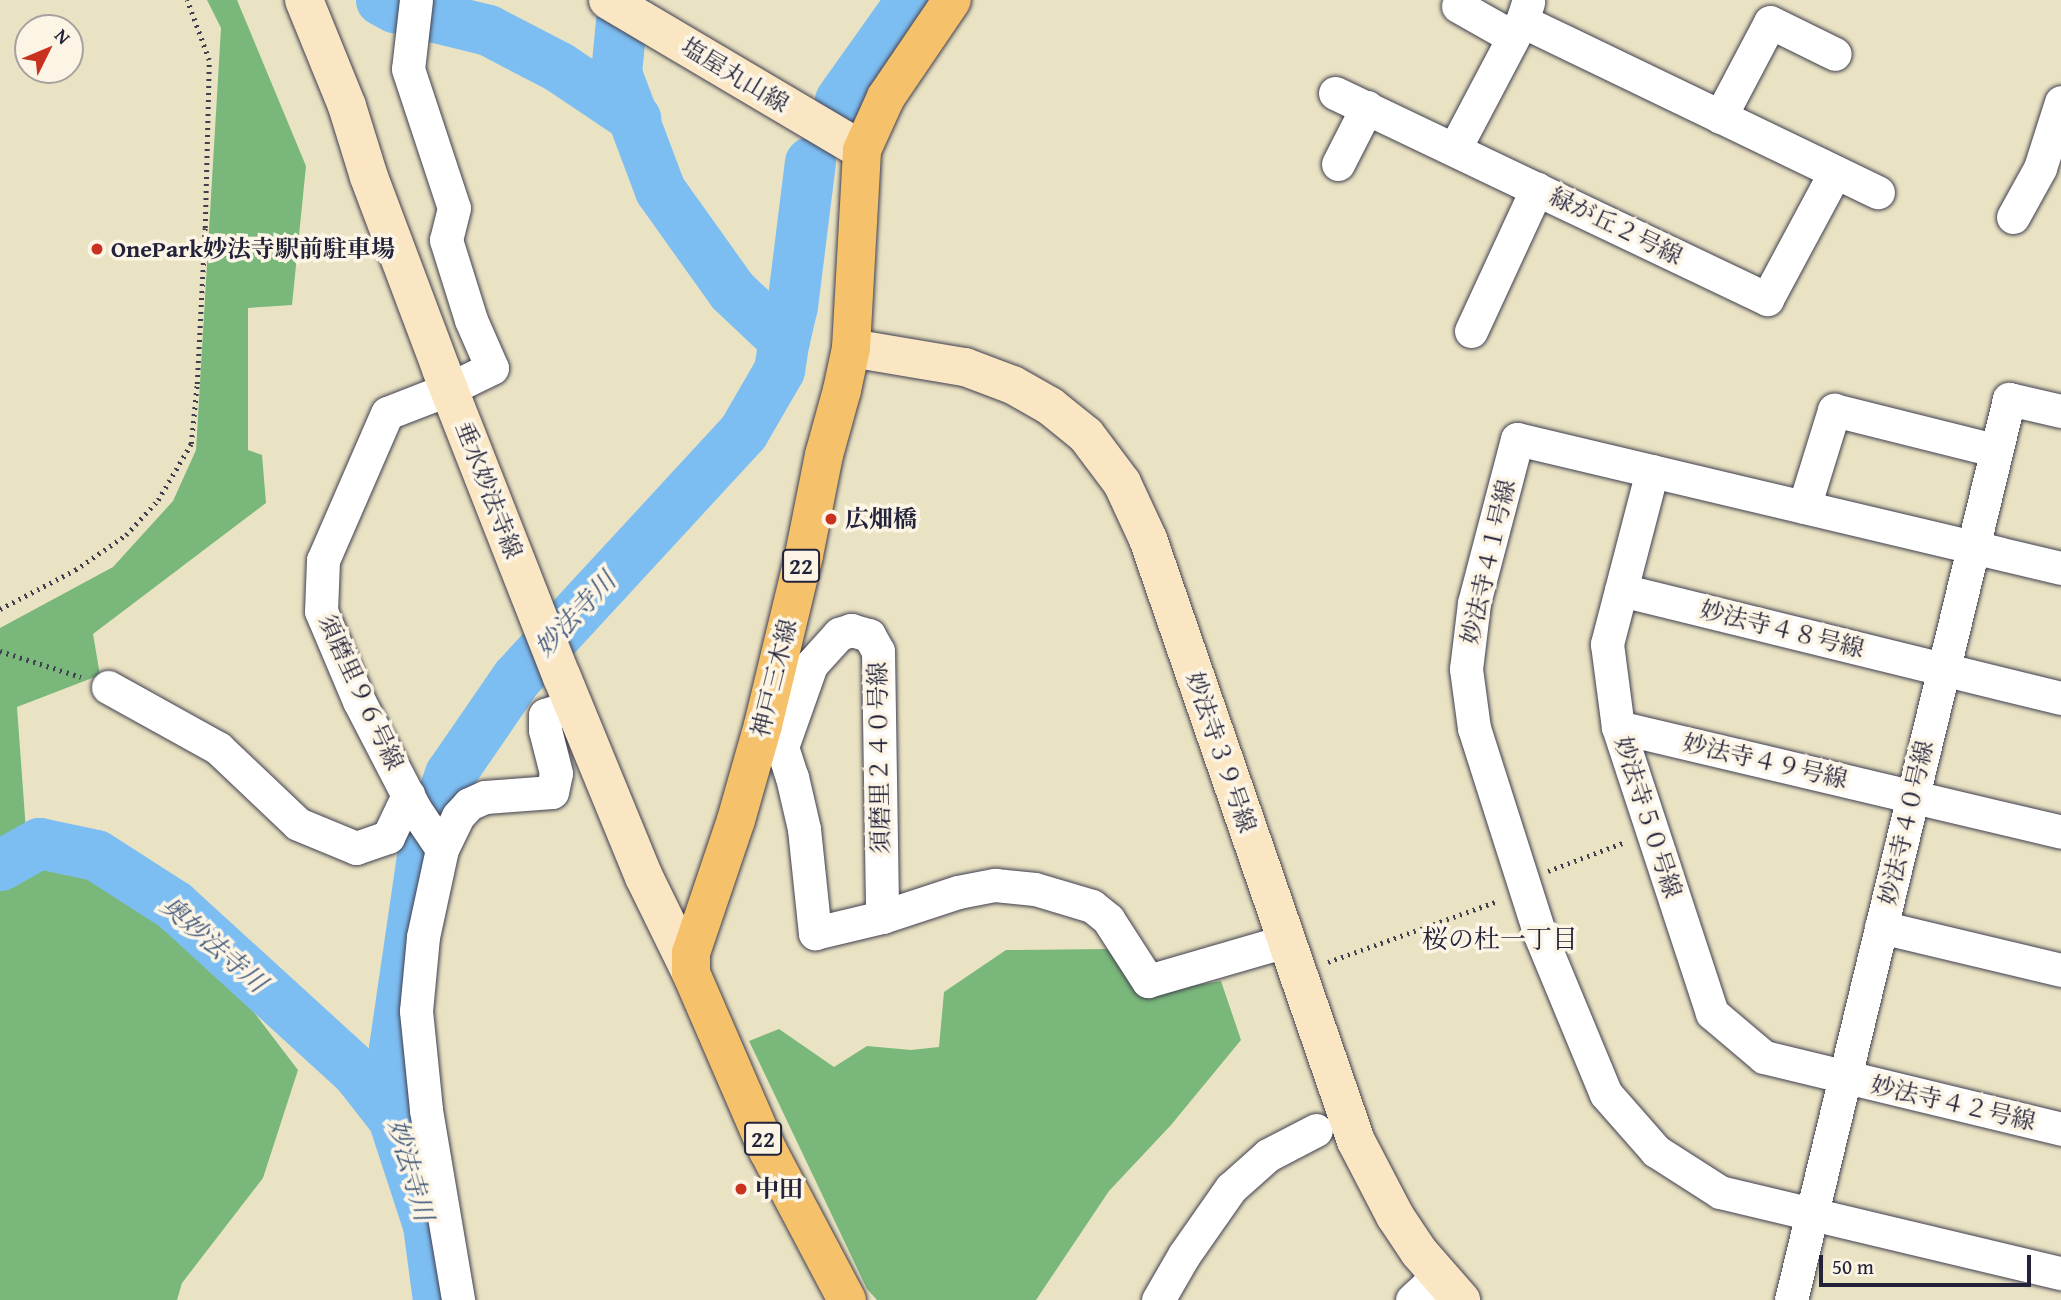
<!DOCTYPE html>
<html>
<head>
<meta charset="utf-8">
<style>
  body { margin:0 }
  #map { position:relative; width:2061px; height:1300px; overflow:hidden; background:#eae3c3; font-family:"Gentium Book Plus","Noto Serif JP",serif }
  div>[style] { position:absolute }
  .forest>* { inset:0; background:#79b87a }
  .river>* { height:51px; margin:-25.5px; padding:0 25.5px; transform-origin:25.5px; border-radius:25.5px; background:#7dbef2 }
  .path>* { height:4.5px; margin-top:-2.25px; transform-origin:0; background:repeating-linear-gradient(90deg,#403f4f 0 2px,transparent 0 7px) }
  .roads { filter:drop-shadow(0 0 2px #403f4f) drop-shadow(0 0 2px #403f4f) }
  .street>* { height:33px; margin:-16.5px; padding:0 16.5px; transform-origin:16.5px; border-radius:16.5px; background:#fff }
  .secondary>* { height:38px; margin:-19px; padding:0 19px; transform-origin:19px; border-radius:19px; background:#fbe6c4 }
  .primary>* { height:38px; margin:-19px; padding:0 19px; transform-origin:19px; border-radius:19px; background:#f5c16b }
  .dots>* { width:19px; height:19px; translate:-50% -50%; box-sizing:border-box; border:4px solid #fcf5e5; border-radius:50% }
  span { translate:-50% -50%; white-space:nowrap; text-align:center; line-height:1.15; -webkit-text-stroke:7px #fcf5e5; paint-order:stroke }
  .shield-label span { padding:2px 5px; background:#fcf5e5; border:2px solid; border-radius:5px; -webkit-text-stroke-width:0 }
  .shield-label { font-size:23px; color:#22223b; font-weight:700 }
  .street-label { font-size:24px; color:#22223b }
  .poi-label { font-size:24px; color:#22223b; font-weight:700 }
  .left { translate:0 -50%; text-align:left }
  .water-label { font-size:26px; color:#42597b; font-style:italic }
  .neighbourhood-label { font-size:26px; color:#22223b }
  .north { position:absolute; left:14px; top:14px; width:70px; height:70px; box-sizing:border-box; background:#fcf5e5; border:2px solid #a5a1a1; border-radius:50%; rotate:47deg; font-size:19px; font-weight:700; line-height:28px; text-align:center; color:#22223b }
  .north::after { content:''; display:block; margin:auto; width:24px; height:32px; background:#c8321e; clip-path:polygon(50% 0,100% 100%,50% 72%,0 100%) }
  .scale { position:absolute; left:1819px; top:1255px; width:212px; height:32px; box-sizing:border-box; border:4px solid #22223b; border-top:0; padding-left:9px; font-size:21px; line-height:24px; white-space:nowrap; color:#22223b; -webkit-text-stroke:5px #fcf5e5; paint-order:stroke }
</style>
</head>
<body>
<div id="map">
  <div class="forest">
    <i style="clip-path:polygon(207px 0,237px 0,306px 166px,292px 305px,248px 308px,248px 450px,262px 455px,266px 503px,93px 634px,100px 675px,17px 707px,26px 831px,142px 892px,227px 977px,298px 1070px,263px 1178px,182px 1283px,177px 1300px,0 1300px,0 628px,113px 567px,173px 501px,196px 450px,221px 28px)"></i>
    <i style="clip-path:polygon(1107px 949px,1142px 994px,1221px 981px,1241px 1040px,1171px 1125px,1109px 1191px,1036px 1300px,877px 1300px,867px 1289px,749px 1041px,779px 1029px,834px 1067px,867px 1046px,911px 1050px,939px 1047px,944px 992px,1006px 950px)"></i>
  </div>
  <div class="river">
    <i style="left:381px;top:0;width:15px;rotate:28deg"></i>
    <i style="left:394px;top:7px;width:97px;rotate:13.7deg"></i>
    <i style="left:488px;top:30px;width:80px;rotate:27.5deg"></i>
    <i style="left:559px;top:67px;width:92px;rotate:33.9deg"></i>
    <i style="left:840px;top:100px;width:123px;rotate:-54.6deg"></i>
    <i style="left:784px;top:340px;width:35px;rotate:-77deg"></i>
    <i style="left:792px;top:306px;width:145px;rotate:-82.9deg"></i>
    <i style="left:0;top:865px;width:45px;rotate:-29.4deg"></i>
    <i style="left:39px;top:843px;width:58px;rotate:11.9deg"></i>
    <i style="left:96px;top:855px;width:93px;rotate:32.7deg"></i>
    <i style="left:174px;top:905px;width:246px;rotate:42.4deg"></i>
    <i style="left:356px;top:1071px;width:60px;rotate:51.8deg"></i>
    <i style="left:438px;top:1300px;width:76px;rotate:-97.6deg"></i>
    <i style="left:428px;top:1225px;width:113px;rotate:-108.1deg"></i>
    <i style="left:393px;top:1118px;width:70px;rotate:-89.2deg"></i>
    <i style="left:394px;top:1048px;width:202px;rotate:-81.7deg"></i>
    <i style="left:423px;top:848px;width:79px;rotate:-70deg"></i>
    <i style="left:450px;top:774px;width:116px;rotate:-55.5deg"></i>
    <i style="left:516px;top:678px;width:335px;rotate:-47.3deg"></i>
    <i style="left:743px;top:432px;width:72px;rotate:-59.9deg"></i>
    <i style="left:779px;top:370px;width:30px;rotate:-81deg"></i>
    <i style="left:784px;top:340px;width:71px;rotate:-136.7deg"></i>
    <i style="left:732px;top:291px;width:124px;rotate:-125.5deg"></i>
    <i style="left:660px;top:190px;width:125px;rotate:-110.6deg"></i>
    <i style="left:616px;top:73px;width:73px;rotate:-84.5deg"></i>
  </div>
  <div class="path">
    <i style="left:0;top:609px;width:85px;rotate:-27.5deg"></i>
    <i style="left:75px;top:570px;width:62px;rotate:-34.5deg"></i>
    <i style="left:126px;top:535px;width:47px;rotate:-47.6deg"></i>
    <i style="left:158px;top:500px;width:65px;rotate:-59.5deg"></i>
    <i style="left:191px;top:444px;width:60px;rotate:-84.3deg"></i>
    <i style="left:197px;top:384px;width:156px;rotate:-87.1deg"></i>
    <i style="left:205px;top:228px;width:168px;rotate:-88.6deg"></i>
    <i style="left:209px;top:60px;width:64px;rotate:-110.1deg"></i>
    <i style="left:0;top:651px;width:85px;rotate:17.8deg"></i>
    <i style="left:1548px;top:871px;width:82px;rotate:-20.6deg"></i>
    <i style="left:1328px;top:962px;width:181px;rotate:-19.7deg"></i>
  </div>
  <div class="roads">
    <div class="street">
      <i style="left:416px;top:0;width:69px;rotate:96.6deg"></i>
      <i style="left:408px;top:69px;width:146px;rotate:71.7deg"></i>
      <i style="left:454px;top:208px;width:33px;rotate:104deg"></i>
      <i style="left:446px;top:240px;width:84px;rotate:72.6deg"></i>
      <i style="left:471px;top:320px;width:52px;rotate:66.4deg"></i>
      <i style="left:492px;top:368px;width:48px;rotate:154deg"></i>
      <i style="left:449px;top:389px;width:66px;rotate:158.8deg"></i>
      <i style="left:387px;top:413px;width:160px;rotate:113.5deg"></i>
      <i style="left:323px;top:560px;width:51px;rotate:92.2deg"></i>
      <i style="left:321px;top:611px;width:98px;rotate:67.1deg"></i>
      <i style="left:359px;top:701px;width:122px;rotate:62.6deg"></i>
      <i style="left:415px;top:809px;width:48px;rotate:56deg"></i>
      <i style="left:442px;top:849px;width:90px;rotate:102.2deg"></i>
      <i style="left:423px;top:937px;width:74px;rotate:95.4deg"></i>
      <i style="left:416px;top:1011px;width:100px;rotate:84.2deg"></i>
      <i style="left:426px;top:1110px;width:193px;rotate:80.4deg"></i>
      <i style="left:1458px;top:6px;width:63px;rotate:29.4deg"></i>
      <i style="left:1522px;top:21px;width:395px;rotate:25.7deg"></i>
      <i style="left:1335px;top:93px;width:479px;rotate:25.5deg"></i>
      <i style="left:1767px;top:299px;width:144px;rotate:-61.8deg"></i>
      <i style="left:1720px;top:117px;width:107px;rotate:-62.2deg"></i>
      <i style="left:1770px;top:22px;width:72px;rotate:26.2deg"></i>
      <i style="left:1455px;top:148px;width:144px;rotate:-62.2deg"></i>
      <i style="left:1522px;top:21px;width:20px;rotate:-72deg"></i>
      <i style="left:1338px;top:164px;width:64px;rotate:-63deg"></i>
      <i style="left:2013px;top:217px;width:56px;rotate:-61.1deg"></i>
      <i style="left:2040px;top:168px;width:69px;rotate:-72.3deg"></i>
      <i style="left:1471px;top:331px;width:157px;rotate:-65.2deg"></i>
      <i style="left:1652px;top:471px;width:179px;rotate:104.6deg"></i>
      <i style="left:1607px;top:644px;width:84px;rotate:82.5deg"></i>
      <i style="left:1618px;top:727px;width:301px;rotate:71.8deg"></i>
      <i style="left:1712px;top:1013px;width:68px;rotate:40.2deg"></i>
      <i style="left:1764px;top:1057px;width:306px;rotate:13.6deg"></i>
      <i style="left:1804px;top:507px;width:102px;rotate:-72.8deg"></i>
      <i style="left:1834px;top:410px;width:166px;rotate:14deg"></i>
      <i style="left:2061px;top:568px;width:559px;rotate:-166.66deg"></i>
      <i style="left:1517px;top:439px;width:170px;rotate:104.7deg"></i>
      <i style="left:1474px;top:603px;width:66px;rotate:96.9deg"></i>
      <i style="left:1466px;top:669px;width:60px;rotate:82.3deg"></i>
      <i style="left:1474px;top:728px;width:217px;rotate:72.3deg"></i>
      <i style="left:1540px;top:935px;width:172px;rotate:67.5deg"></i>
      <i style="left:1606px;top:1094px;width:76px;rotate:48.7deg"></i>
      <i style="left:1656px;top:1151px;width:76px;rotate:32.6deg"></i>
      <i style="left:1720px;top:1192px;width:350px;rotate:13.4deg"></i>
      <i style="left:1621px;top:590px;width:453px;rotate:13.8deg"></i>
      <i style="left:108px;top:687px;width:126px;rotate:29deg"></i>
      <i style="left:218px;top:748px;width:110px;rotate:43.5deg"></i>
      <i style="left:298px;top:824px;width:63px;rotate:22.5deg"></i>
      <i style="left:356px;top:848px;width:34px;rotate:-19deg"></i>
      <i style="left:388px;top:837px;width:47px;rotate:-64.5deg"></i>
      <i style="left:763px;top:725px;width:29px;rotate:49deg"></i>
      <i style="left:782px;top:747px;width:32px;rotate:72deg"></i>
      <i style="left:792px;top:777px;width:53px;rotate:77deg"></i>
      <i style="left:804px;top:829px;width:105px;rotate:84deg"></i>
      <i style="left:815px;top:933px;width:69px;rotate:-13.4deg"></i>
      <i style="left:882px;top:917px;width:80px;rotate:-18.2deg"></i>
      <i style="left:958px;top:892px;width:38px;rotate:-11deg"></i>
      <i style="left:995px;top:885px;width:40px;rotate:5.7deg"></i>
      <i style="left:1035px;top:889px;width:59px;rotate:16.6deg"></i>
      <i style="left:1092px;top:906px;width:21px;rotate:39deg"></i>
      <i style="left:1108px;top:919px;width:74px;rotate:57.2deg"></i>
      <i style="left:1148px;top:981px;width:144px;rotate:-16.2deg"></i>
      <i style="left:1618px;top:727px;width:455px;rotate:13.3deg"></i>
      <i style="left:782px;top:747px;width:87px;rotate:-70.5deg"></i>
      <i style="left:811px;top:665px;width:42px;rotate:-47.9deg"></i>
      <i style="left:839px;top:634px;width:13px;rotate:-18deg"></i>
      <i style="left:851px;top:630px;width:19px;rotate:16deg"></i>
      <i style="left:869px;top:635px;width:18px;rotate:61deg"></i>
      <i style="left:878px;top:651px;width:266px;rotate:89.1deg"></i>
      <i style="left:442px;top:849px;width:37px;rotate:-64deg"></i>
      <i style="left:458px;top:816px;width:16px;rotate:-47deg"></i>
      <i style="left:469px;top:804px;width:17px;rotate:-24deg"></i>
      <i style="left:485px;top:797px;width:67px;rotate:-4.3deg"></i>
      <i style="left:552px;top:792px;width:19px;rotate:-78deg"></i>
      <i style="left:556px;top:773px;width:44px;rotate:-104.3deg"></i>
      <i style="left:545px;top:730px;width:15px;rotate:-90deg"></i>
      <i style="left:545px;top:715px;width:29px;rotate:-18deg"></i>
      <i style="left:1881px;top:927px;width:185px;rotate:13.4deg"></i>
      <i style="left:1158px;top:1300px;width:52px;rotate:-60deg"></i>
      <i style="left:1184px;top:1255px;width:82px;rotate:-55deg"></i>
      <i style="left:1231px;top:1188px;width:50px;rotate:-41.7deg"></i>
      <i style="left:1268px;top:1155px;width:54px;rotate:-27.5deg"></i>
      <i style="left:1412px;top:1300px;width:35px;rotate:-43deg"></i>
      <i style="left:1791px;top:1300px;width:927px;rotate:-76.4deg"></i>
      <i style="left:2009px;top:399px;width:53px;rotate:13deg"></i>
    </div>
    <div class="secondary">
      <i style="left:304px;top:0;width:114px;rotate:67.9deg"></i>
      <i style="left:347px;top:106px;width:74px;rotate:72.8deg"></i>
      <i style="left:369px;top:177px;width:205px;rotate:69.4deg"></i>
      <i style="left:441px;top:369px;width:331px;rotate:68.6deg"></i>
      <i style="left:562px;top:677px;width:216px;rotate:67.7deg"></i>
      <i style="left:644px;top:877px;width:107px;rotate:63.9deg"></i>
      <i style="left:608px;top:0;width:295px;rotate:30.6deg"></i>
      <i style="left:851px;top:348px;width:116px;rotate:9.5deg"></i>
      <i style="left:965px;top:367px;width:51px;rotate:20.6deg"></i>
      <i style="left:1013px;top:385px;width:43px;rotate:29.6deg"></i>
      <i style="left:1050px;top:406px;width:46px;rotate:38.9deg"></i>
      <i style="left:1086px;top:435px;width:60px;rotate:53.1deg"></i>
      <i style="left:1122px;top:483px;width:62px;rotate:65.1deg"></i>
      <i style="left:1148px;top:539px;width:637px;rotate:70.94deg"></i>
      <i style="left:1356px;top:1141px;width:85px;rotate:62.5deg"></i>
      <i style="left:1395px;top:1216px;width:43px;rotate:56.3deg"></i>
      <i style="left:1419px;top:1252px;width:64px;rotate:48.8deg"></i>
    </div>
    <div class="primary">
      <i style="left:847px;top:1300px;width:169px;rotate:-117.9deg"></i>
      <i style="left:768px;top:1151px;width:194px;rotate:-113.4deg"></i>
      <i style="left:691px;top:973px;width:20px;rotate:-90deg"></i>
      <i style="left:691px;top:953px;width:140px;rotate:-71.3deg"></i>
      <i style="left:736px;top:820px;width:99px;rotate:-74.1deg"></i>
      <i style="left:763px;top:725px;width:175px;rotate:-76.4deg"></i>
      <i style="left:804px;top:555px;width:102px;rotate:-78.7deg"></i>
      <i style="left:824px;top:455px;width:67px;rotate:-74.5deg"></i>
      <i style="left:842px;top:390px;width:43px;rotate:-77.9deg"></i>
      <i style="left:851px;top:348px;width:198px;rotate:-86.8deg"></i>
      <i style="left:862px;top:150px;width:58px;rotate:-65.6deg"></i>
      <i style="left:886px;top:97px;width:117px;rotate:-55.8deg"></i>
    </div>
  </div>
  <div class="dots">
    <i style="left:97px;top:249px;background:#c8321e"></i>
    <i style="left:831px;top:519px;background:#c8321e"></i>
    <i style="left:741px;top:1189px;background:#c8321e"></i>
  </div>
  <div class="shield-label">
    <span style="left:801px;top:566px">22</span>
    <span style="left:763px;top:1139px">22</span>
  </div>
  <div class="street-label">
    <span style="left:735px;top:75px;rotate:31deg">塩屋丸山線</span>
    <span style="left:1616px;top:226px;rotate:26deg">緑が丘２号線</span>
    <span style="left:489px;top:490px;rotate:69deg">垂水妙法寺線</span>
    <span style="left:1488px;top:562px;rotate:-77deg">妙法寺４１号線</span>
    <span style="left:1782px;top:629px;rotate:14deg">妙法寺４８号線</span>
    <span style="left:774px;top:678px;rotate:-76deg">神戸三木線</span>
    <span style="left:361px;top:692px;rotate:65deg">須磨里９６号線</span>
    <span style="left:1221px;top:752px;rotate:71deg">妙法寺３９号線</span>
    <span style="left:879px;top:758px;rotate:-91deg">須磨里２４０号線</span>
    <span style="left:1765px;top:761px;rotate:13deg">妙法寺４９号線</span>
    <span style="left:1648px;top:817px;rotate:72deg">妙法寺５０号線</span>
    <span style="left:1906px;top:823px;rotate:-77deg">妙法寺４０号線</span>
    <span style="left:1953px;top:1103px;rotate:13deg">妙法寺４２号線</span>
  </div>
  <div class="poi-label">
    <span class="left" style="left:111px;top:249px">OnePark妙法寺駅前駐車場</span>
    <span class="left" style="left:845px;top:519px">広畑橋</span>
    <span class="left" style="left:755px;top:1189px">中田</span>
  </div>
  <div class="water-label">
    <span style="left:575px;top:614px;rotate:-47deg">妙法寺川</span>
    <span style="left:214px;top:944px;rotate:41deg">奥妙法寺川</span>
    <span style="left:411px;top:1170px;rotate:74deg">妙法寺川</span>
  </div>
  <div class="neighbourhood-label">
    <span style="left:1500px;top:939px">桜の杜一丁目</span>
  </div>
  <div class="north">N</div>
  <div class="scale">50 m</div>
</div>
</body>
</html>
